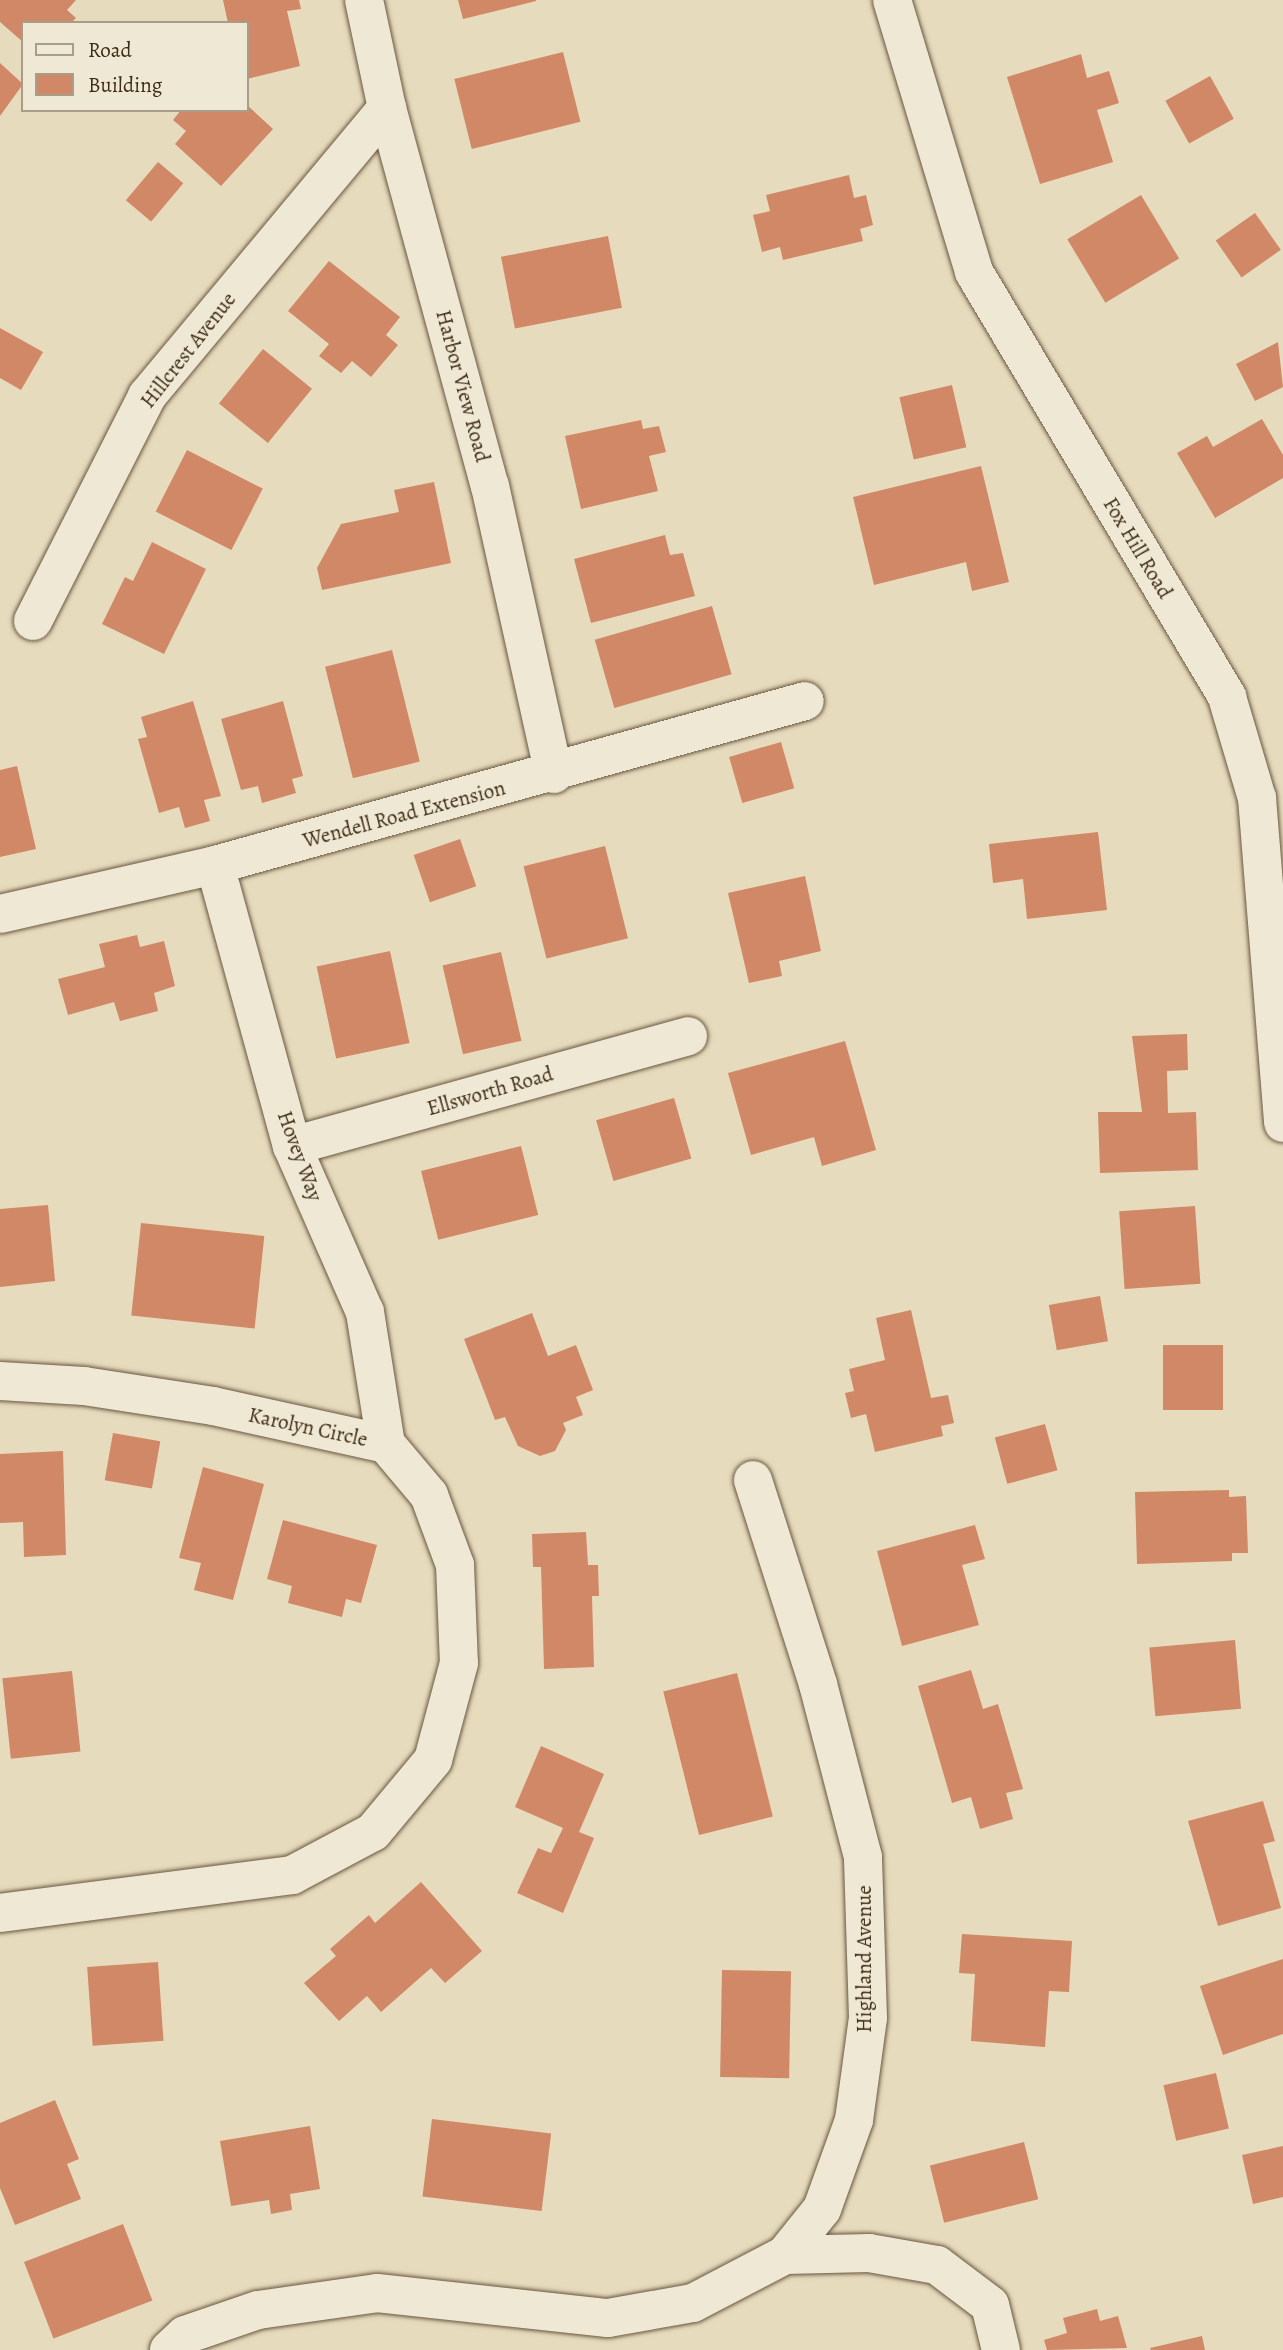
<!DOCTYPE html>
<html>
<head>
<meta charset="utf-8">
<style>
  body { margin:0 }
  #map { position:relative; width:1283px; height:2350px; overflow:hidden; background:#e7dbbe; font-family:Alegreya,serif }
  div>[style] { position:absolute }
  .building>* { inset:0; background:#d08866; transform-origin:0 0 }
  .roads { filter:drop-shadow(0 0 2px #69583f) drop-shadow(0 0 2px #69583f) }
  .minor>* { height:38px; margin:-19px; padding:0 19px; transform-origin:19px; border-radius:19px; background:#efe8d5 }
  span { translate:-50% -50%; white-space:nowrap; text-align:center; line-height:1.15; -webkit-text-stroke:5px #efe8d5; paint-order:stroke }
  .street-label { font-size:21px; color:#3f2d15 }
  .legend { position:absolute; left:21px; top:21px; width:228px; height:91px; box-sizing:border-box; background:#efe8d5; border:2px solid #a99d88; margin:0; padding:9px 12px; list-style:none; font-size:21px; color:#3f2d15 }
  .legend li { display:flex; align-items:center; gap:14px; height:35px }
  .legend b { width:35px; border:2px solid #a99d88 }
</style>
</head>
<body>
<div id="map">
  <div class="building">
    <i style="clip-path:polygon(0 0,76px 0,67px 10px,76px 18px,71px 23px,23px 23px,23px 42px,0 22px)"></i>
    <i style="clip-path:polygon(223px 0,299px 0,301px 9px,287px 11px,300px 66px,247px 79px,247px 23px,228px 23px)"></i>
    <i style="clip-path:polygon(458px 0,536px 0,536px 1px,463px 19px)"></i>
    <i style="left:563px;top:52px;width:72px;height:112px;rotate:76deg"></i>
    <i style="clip-path:polygon(1081px 54px,1087px 78px,1109px 71px,1119px 103px,1097px 110px,1113px 162px,1040px 184px,1007px 77px)"></i>
    <i style="clip-path:polygon(0 63px,23px 84px,0 116px)"></i>
    <i style="left:1210px;top:76px;width:49px;height:51px;rotate:61deg"></i>
    <i style="clip-path:polygon(247px 105px,273px 129px,221px 186px,175px 144px,186px 131px,173px 120px,181px 110px,247px 110px)"></i>
    <i style="left:158px;top:162px;width:33px;height:50px;rotate:40deg"></i>
    <i style="clip-path:polygon(849px 175px,854px 198px,866px 195px,873px 225px,860px 229px,863px 241px,783px 260px,780px 247px,762px 252px,753px 215px,770px 211px,766px 195px)"></i>
    <i style="left:1141px;top:195px;width:74px;height:86px;rotate:59deg"></i>
    <i style="left:1255px;top:213px;width:45px;height:48px;rotate:55deg"></i>
    <i style="left:608px;top:236px;width:73px;height:109px;rotate:79deg"></i>
    <i style="clip-path:polygon(329px 261px,400px 317px,386px 335px,398px 345px,371px 377px,352px 361px,341px 373px,319px 356px,329px 344px,288px 311px)"></i>
    <i style="clip-path:polygon(0 328px,43px 352px,21px 390px,0 378px)"></i>
    <i style="clip-path:polygon(1278px 342px,1283px 387px,1255px 401px,1236px 364px)"></i>
    <i style="left:263px;top:349px;width:63px;height:70px;rotate:39deg"></i>
    <i style="left:952px;top:385px;width:64px;height:54px;rotate:77deg"></i>
    <i style="clip-path:polygon(1262px 419px,1283px 455px,1283px 478px,1215px 518px,1177px 453px,1207px 436px,1213px 447px)"></i>
    <i style="clip-path:polygon(641px 420px,643px 429px,659px 426px,666px 452px,649px 456px,658px 491px,581px 509px,565px 436px)"></i>
    <i style="left:187px;top:450px;width:85px;height:69px;rotate:27deg"></i>
    <i style="clip-path:polygon(981px 466px,1009px 582px,972px 591px,966px 562px,874px 585px,853px 497px)"></i>
    <i style="clip-path:polygon(434px 482px,451px 563px,322px 590px,317px 568px,341px 524px,399px 512px,394px 490px)"></i>
    <i style="clip-path:polygon(665px 535px,670px 555px,683px 553px,695px 596px,591px 623px,574px 559px)"></i>
    <i style="clip-path:polygon(152px 542px,206px 569px,164px 654px,102px 624px,125px 577px,133px 581px)"></i>
    <i style="left:712px;top:606px;width:71px;height:122px;rotate:74deg"></i>
    <i style="left:392px;top:650px;width:115px;height:69px;rotate:76deg"></i>
    <i style="clip-path:polygon(193px 701px,221px 796px,204px 800px,210px 821px,185px 828px,179px 807px,159px 813px,138px 739px,147px 737px,141px 717px)"></i>
    <i style="clip-path:polygon(283px 701px,303px 776px,292px 779px,296px 793px,262px 803px,258px 786px,241px 790px,221px 719px)"></i>
    <i style="left:781px;top:742px;width:48px;height:54px;rotate:74deg"></i>
    <i style="clip-path:polygon(17px 766px,36px 849px,0 857px,0 770px)"></i>
    <i style="clip-path:polygon(1098px 832px,1107px 910px,1027px 919px,1023px 879px,993px 883px,989px 844px)"></i>
    <i style="left:460px;top:839px;width:50px;height:49px;rotate:71deg"></i>
    <i style="left:605px;top:846px;width:95px;height:84px;rotate:76deg"></i>
    <i style="clip-path:polygon(805px 876px,821px 951px,779px 961px,782px 976px,749px 983px,728px 893px)"></i>
    <i style="clip-path:polygon(137px 935px,140px 947px,164px 941px,175px 986px,154px 993px,158px 1011px,120px 1021px,114px 1002px,68px 1015px,58px 979px,105px 967px,99px 944px)"></i>
    <i style="left:390px;top:951px;width:94px;height:75px;rotate:78deg"></i>
    <i style="left:501px;top:952px;width:91px;height:60px;rotate:77deg"></i>
    <i style="clip-path:polygon(1187px 1034px,1188px 1070px,1167px 1071px,1168px 1113px,1196px 1112px,1198px 1170px,1100px 1173px,1098px 1112px,1142px 1112px,1132px 1036px)"></i>
    <i style="clip-path:polygon(845px 1041px,876px 1150px,822px 1166px,814px 1137px,751px 1155px,728px 1073px)"></i>
    <i style="left:674px;top:1098px;width:63px;height:81px;rotate:74deg"></i>
    <i style="left:521px;top:1146px;width:71px;height:103px;rotate:76deg"></i>
    <i style="clip-path:polygon(48px 1205px,55px 1281px,0 1287px,0 1209px)"></i>
    <i style="left:1195px;top:1206px;width:78px;height:76px;rotate:86deg"></i>
    <i style="left:141px;top:1223px;width:124px;height:93px;rotate:6deg"></i>
    <i style="left:1100px;top:1296px;width:46px;height:52px;rotate:80deg"></i>
    <i style="clip-path:polygon(911px 1310px,931px 1398px,948px 1395px,954px 1423px,941px 1426px,943px 1436px,875px 1452px,866px 1414px,851px 1418px,845px 1393px,854px 1391px,849px 1369px,885px 1360px,876px 1318px)"></i>
    <i style="clip-path:polygon(532px 1313px,548px 1356px,576px 1345px,593px 1390px,576px 1397px,583px 1415px,563px 1423px,566px 1430px,555px 1451px,540px 1456px,518px 1446px,505px 1417px,495px 1420px,464px 1339px)"></i>
    <i style="left:1163px;top:1345px;width:60px;height:65px"></i>
    <i style="left:1045px;top:1424px;width:48px;height:52px;rotate:75deg"></i>
    <i style="left:113px;top:1433px;width:48px;height:48px;rotate:10deg"></i>
    <i style="clip-path:polygon(63px 1451px,66px 1555px,24px 1557px,23px 1522px,0 1523px,0 1454px)"></i>
    <i style="clip-path:polygon(203px 1467px,264px 1484px,233px 1600px,194px 1590px,201px 1563px,179px 1558px)"></i>
    <i style="clip-path:polygon(1229px 1490px,1229px 1497px,1246px 1496px,1248px 1553px,1232px 1553px,1232px 1561px,1137px 1564px,1135px 1492px)"></i>
    <i style="clip-path:polygon(283px 1520px,377px 1545px,361px 1603px,346px 1599px,342px 1617px,288px 1603px,292px 1586px,267px 1579px)"></i>
    <i style="clip-path:polygon(975px 1525px,985px 1559px,962px 1565px,979px 1625px,902px 1646px,877px 1551px)"></i>
    <i style="clip-path:polygon(586px 1532px,588px 1565px,598px 1565px,599px 1596px,592px 1596px,594px 1667px,544px 1669px,541px 1567px,533px 1567px,532px 1534px)"></i>
    <i style="left:1235px;top:1640px;width:69px;height:86px;rotate:85deg"></i>
    <i style="clip-path:polygon(971px 1670px,983px 1709px,998px 1704px,1023px 1789px,1006px 1793px,1013px 1819px,980px 1829px,971px 1797px,952px 1803px,918px 1686px)"></i>
    <i style="left:72px;top:1671px;width:81px;height:70px;rotate:84deg"></i>
    <i style="left:737px;top:1673px;width:148px;height:76px;rotate:76deg"></i>
    <i style="clip-path:polygon(541px 1746px,604px 1774px,579px 1832px,594px 1838px,563px 1913px,517px 1893px,538px 1848px,551px 1853px,563px 1828px,515px 1807px)"></i>
    <i style="clip-path:polygon(1263px 1801px,1275px 1841px,1263px 1844px,1281px 1908px,1218px 1926px,1188px 1821px)"></i>
    <i style="clip-path:polygon(421px 1882px,482px 1951px,445px 1983px,431px 1968px,381px 2012px,367px 1996px,339px 2021px,304px 1983px,336px 1956px,330px 1949px,369px 1915px,375px 1923px)"></i>
    <i style="clip-path:polygon(962px 1934px,1072px 1941px,1069px 1992px,1049px 1991px,1045px 2047px,971px 2041px,975px 1974px,959px 1973px)"></i>
    <i style="clip-path:polygon(1283px 1959px,1283px 2034px,1223px 2055px,1200px 1986px)"></i>
    <i style="left:158px;top:1962px;width:79px;height:71px;rotate:86deg"></i>
    <i style="left:722px;top:1970px;width:69px;height:107px;rotate:1deg"></i>
    <i style="left:1216px;top:2073px;width:57px;height:54px;rotate:77deg"></i>
    <i style="clip-path:polygon(55px 2100px,79px 2159px,67px 2164px,81px 2199px,15px 2225px,0 2188px,0 2123px)"></i>
    <i style="left:432px;top:2119px;width:120px;height:78px;rotate:7deg"></i>
    <i style="clip-path:polygon(310px 2126px,320px 2189px,290px 2194px,292px 2210px,271px 2214px,269px 2200px,231px 2206px,220px 2141px)"></i>
    <i style="left:1024px;top:2142px;width:59px;height:97px;rotate:76deg"></i>
    <i style="clip-path:polygon(1283px 2146px,1283px 2197px,1253px 2204px,1242px 2155px)"></i>
    <i style="left:123px;top:2224px;width:82px;height:106px;rotate:69deg"></i>
    <i style="clip-path:polygon(1097px 2309px,1100px 2321px,1118px 2316px,1127px 2348px,1047px 2350px,1044px 2340px,1067px 2333px,1063px 2318px)"></i>
    <i style="clip-path:polygon(1202px 2336px,1205px 2350px,1151px 2350px,1150px 2348px)"></i>
  </div>
  <div class="roads">
    <div class="minor">
      <i style="left:364px;top:0;width:110px;rotate:78deg"></i>
      <i style="left:387px;top:108px;width:392px;rotate:74.8deg"></i>
      <i style="left:490px;top:486px;width:295px;rotate:77.5deg"></i>
      <i style="left:892px;top:0;width:284px;rotate:73.2deg"></i>
      <i style="left:974px;top:272px;width:495px;rotate:59.2deg"></i>
      <i style="left:1227px;top:697px;width:105px;rotate:73.5deg"></i>
      <i style="left:1257px;top:798px;width:326px;rotate:85.4deg"></i>
      <i style="left:33px;top:621px;width:252px;rotate:-63.1deg"></i>
      <i style="left:147px;top:396px;width:375px;rotate:-50.2deg"></i>
      <i style="left:215px;top:865px;width:291px;rotate:74.7deg"></i>
      <i style="left:292px;top:1146px;width:181px;rotate:66.3deg"></i>
      <i style="left:365px;top:1312px;width:134px;rotate:81deg"></i>
      <i style="left:0;top:914px;width:221px;rotate:-12.8deg"></i>
      <i style="left:215px;top:865px;width:612px;rotate:-15.53deg"></i>
      <i style="left:292px;top:1146px;width:411px;rotate:-15.5deg"></i>
      <i style="left:0;top:1381px;width:84px;rotate:3.4deg"></i>
      <i style="left:84px;top:1386px;width:131px;rotate:8.8deg"></i>
      <i style="left:213px;top:1406px;width:177px;rotate:12.4deg"></i>
      <i style="left:386px;top:1444px;width:67px;rotate:49.9deg"></i>
      <i style="left:429px;top:1495px;width:75px;rotate:69.6deg"></i>
      <i style="left:455px;top:1565px;width:98px;rotate:87.7deg"></i>
      <i style="left:459px;top:1663px;width:100px;rotate:105deg"></i>
      <i style="left:433px;top:1760px;width:94px;rotate:129.8deg"></i>
      <i style="left:373px;top:1832px;width:92px;rotate:152deg"></i>
      <i style="left:292px;top:1875px;width:294px;rotate:172.6deg"></i>
      <i style="left:785px;top:2255px;width:84px;rotate:-1.4deg"></i>
      <i style="left:869px;top:2253px;width:69px;rotate:10deg"></i>
      <i style="left:937px;top:2265px;width:66px;rotate:37deg"></i>
      <i style="left:990px;top:2305px;width:46px;rotate:76.3deg"></i>
      <i style="left:169px;top:2350px;width:22px;rotate:-43deg"></i>
      <i style="left:185px;top:2335px;width:77px;rotate:-18.9deg"></i>
      <i style="left:258px;top:2310px;width:120px;rotate:-8.1deg"></i>
      <i style="left:377px;top:2293px;width:232px;rotate:6.2deg"></i>
      <i style="left:608px;top:2318px;width:86px;rotate:-10deg"></i>
      <i style="left:693px;top:2303px;width:104px;rotate:-27.6deg"></i>
      <i style="left:785px;top:2255px;width:59px;rotate:-51.2deg"></i>
      <i style="left:822px;top:2209px;width:95px;rotate:-70.2deg"></i>
      <i style="left:854px;top:2120px;width:103px;rotate:-82.2deg"></i>
      <i style="left:868px;top:2018px;width:161px;rotate:-91.8deg"></i>
      <i style="left:863px;top:1857px;width:179px;rotate:-104.6deg"></i>
      <i style="left:818px;top:1684px;width:214px;rotate:-107.7deg"></i>
    </div>
  </div>
  <div class="street-label">
    <span style="left:188px;top:350px;rotate:-52deg">Hillcrest Avenue</span>
    <span style="left:463px;top:386px;rotate:75deg">Harbor View Road</span>
    <span style="left:1138px;top:548px;rotate:59deg">Fox Hill Road</span>
    <span style="left:404px;top:814px;rotate:-15deg">Wendell Road Extension</span>
    <span style="left:490px;top:1091px;rotate:-16deg">Ellsworth Road</span>
    <span style="left:300px;top:1156px;rotate:70deg">Hovey Way</span>
    <span style="left:308px;top:1427px;rotate:12deg">Karolyn Circle</span>
    <span style="left:864px;top:1959px;rotate:-90deg">Highland Avenue</span>
  </div>
  <ul class="legend">
  <li><b style="height:9px;background:#efe8d5"></b>Road</li>
  <li><b style="height:19px;background:#d08866"></b>Building</li>
  </ul>
</div>
</body>
</html>
